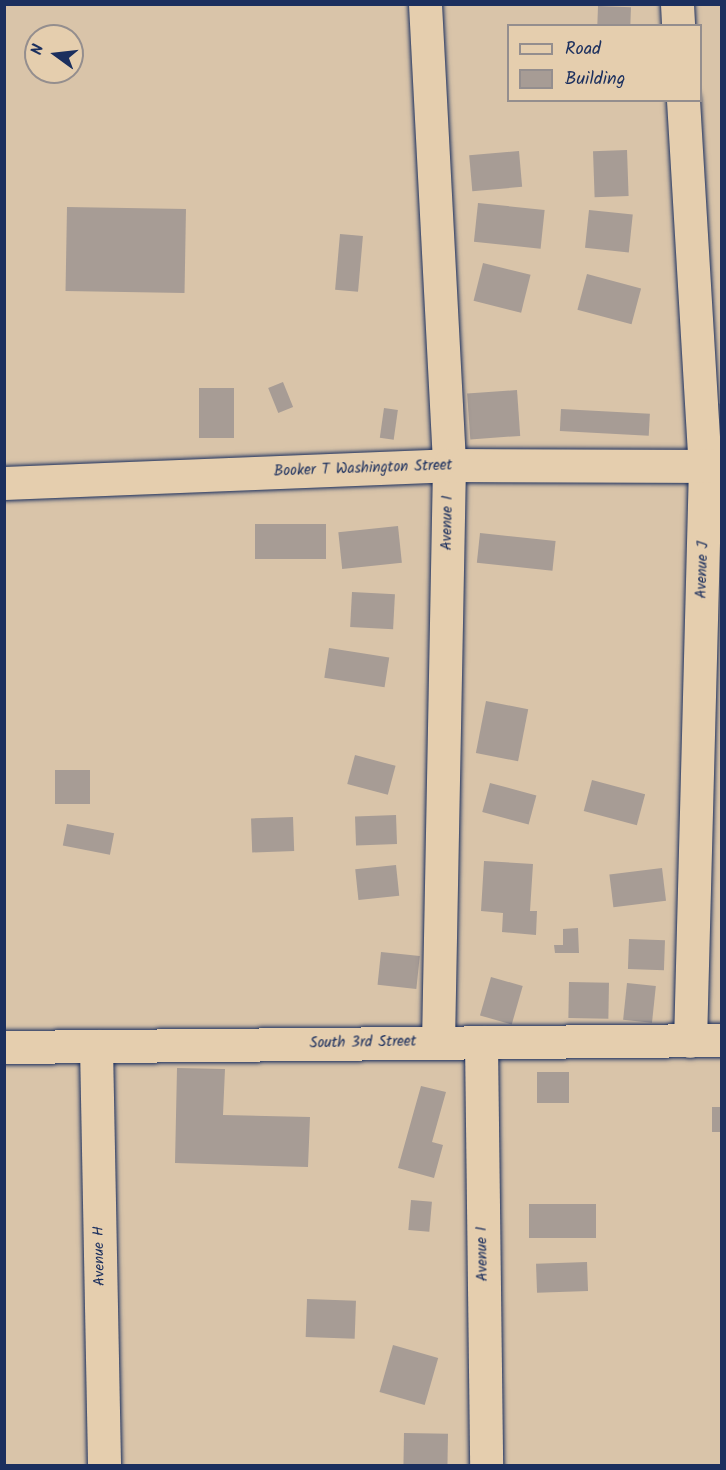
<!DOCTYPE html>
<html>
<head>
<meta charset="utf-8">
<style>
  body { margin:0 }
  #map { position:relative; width:726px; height:1470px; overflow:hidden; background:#d9c4a9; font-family:Kalam,sans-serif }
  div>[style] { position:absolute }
  .building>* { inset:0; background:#a79c95; transform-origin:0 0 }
  .roads { filter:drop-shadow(0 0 2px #1b2f5e) drop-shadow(0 0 2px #1b2f5e) }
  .minor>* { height:33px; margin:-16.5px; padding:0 16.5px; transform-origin:16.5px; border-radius:16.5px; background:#e5ceae }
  span { translate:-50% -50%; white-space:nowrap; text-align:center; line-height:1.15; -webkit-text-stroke:4.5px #e5ceae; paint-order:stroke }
  .street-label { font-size:15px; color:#1b2f5e }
  .frame { position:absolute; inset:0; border:6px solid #1b2f5e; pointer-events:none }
  .legend { position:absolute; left:507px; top:24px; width:195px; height:78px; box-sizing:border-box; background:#e5ceae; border:2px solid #948e8e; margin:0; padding:8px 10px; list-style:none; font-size:18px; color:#1b2f5e }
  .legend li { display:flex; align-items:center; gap:12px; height:30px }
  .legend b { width:30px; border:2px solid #948e8e }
  .north { position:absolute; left:24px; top:24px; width:60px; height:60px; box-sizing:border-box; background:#e5ceae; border:2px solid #948e8e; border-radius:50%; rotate:285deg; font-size:16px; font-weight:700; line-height:24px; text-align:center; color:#1b2f5e }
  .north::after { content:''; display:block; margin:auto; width:21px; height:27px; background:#1b2f5e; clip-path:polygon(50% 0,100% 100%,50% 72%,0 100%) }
</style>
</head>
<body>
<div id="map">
  <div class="building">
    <i style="left:598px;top:6px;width:33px;height:20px;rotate:2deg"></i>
    <i style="left:627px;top:150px;width:46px;height:34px;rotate:88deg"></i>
    <i style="left:519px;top:151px;width:36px;height:50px;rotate:85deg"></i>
    <i style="left:478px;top:203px;width:67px;height:39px;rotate:6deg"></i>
    <i style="left:67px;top:207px;width:119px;height:84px;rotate:1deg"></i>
    <i style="left:589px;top:210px;width:44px;height:38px;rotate:6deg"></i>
    <i style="left:340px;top:234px;width:23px;height:56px;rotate:5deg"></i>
    <i style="left:483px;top:263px;width:49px;height:39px;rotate:14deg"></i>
    <i style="left:587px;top:274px;width:56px;height:37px;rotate:15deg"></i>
    <i style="left:283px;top:382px;width:27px;height:16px;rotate:68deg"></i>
    <i style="left:199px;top:388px;width:35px;height:50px"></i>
    <i style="left:517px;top:390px;width:46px;height:50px;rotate:86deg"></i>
    <i style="left:713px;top:403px;width:9px;height:36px;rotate:6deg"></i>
    <i style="left:384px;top:408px;width:14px;height:30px;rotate:8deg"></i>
    <i style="left:561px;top:409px;width:89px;height:22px;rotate:3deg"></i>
    <i style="left:326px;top:524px;width:35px;height:71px;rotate:90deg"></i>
    <i style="left:398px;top:526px;width:37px;height:60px;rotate:84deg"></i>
    <i style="left:480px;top:533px;width:76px;height:30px;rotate:6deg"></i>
    <i style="left:352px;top:592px;width:43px;height:35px;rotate:3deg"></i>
    <i style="left:329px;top:648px;width:61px;height:30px;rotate:9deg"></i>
    <i style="left:486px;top:701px;width:43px;height:53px;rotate:11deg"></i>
    <i style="left:355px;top:755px;width:42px;height:30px;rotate:15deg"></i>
    <i style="left:55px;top:770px;width:35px;height:34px"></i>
    <i style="left:592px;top:780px;width:55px;height:32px;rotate:15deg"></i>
    <i style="left:490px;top:783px;width:48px;height:30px;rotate:15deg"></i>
    <i style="left:396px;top:815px;width:29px;height:41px;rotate:88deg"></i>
    <i style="left:293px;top:817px;width:34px;height:42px;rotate:88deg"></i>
    <i style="left:67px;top:824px;width:48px;height:22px;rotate:11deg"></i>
    <i style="clip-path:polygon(484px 861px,533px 864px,530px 911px,537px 911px,536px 935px,502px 932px,503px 913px,481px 911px)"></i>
    <i style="left:396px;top:865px;width:31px;height:41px;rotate:84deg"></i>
    <i style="left:662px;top:868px;width:33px;height:53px;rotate:83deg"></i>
    <i style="clip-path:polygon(578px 928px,579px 953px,555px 953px,554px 945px,563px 945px,563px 929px)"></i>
    <i style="left:629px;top:939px;width:36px;height:30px;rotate:2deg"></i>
    <i style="left:381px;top:952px;width:39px;height:33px;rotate:6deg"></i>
    <i style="left:491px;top:977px;width:33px;height:40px;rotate:16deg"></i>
    <i style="left:569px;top:982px;width:40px;height:36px;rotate:1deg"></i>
    <i style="left:627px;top:983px;width:29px;height:37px;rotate:6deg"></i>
    <i style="clip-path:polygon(177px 1068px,225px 1069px,223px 1115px,310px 1117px,308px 1167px,175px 1163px)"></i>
    <i style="left:569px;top:1072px;width:31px;height:32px;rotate:90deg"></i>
    <i style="clip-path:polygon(421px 1086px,446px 1092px,432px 1142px,443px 1145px,434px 1178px,398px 1168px)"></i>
    <i style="left:712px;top:1107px;width:10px;height:25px"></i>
    <i style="left:411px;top:1200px;width:21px;height:30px;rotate:5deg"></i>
    <i style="left:529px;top:1204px;width:67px;height:34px"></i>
    <i style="left:587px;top:1262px;width:29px;height:51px;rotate:88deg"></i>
    <i style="left:307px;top:1299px;width:49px;height:38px;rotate:2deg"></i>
    <i style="left:393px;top:1345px;width:47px;height:49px;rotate:16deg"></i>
    <i style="left:404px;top:1433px;width:44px;height:33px;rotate:1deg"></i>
  </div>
  <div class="roads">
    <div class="minor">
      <i style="left:425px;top:4px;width:462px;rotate:87deg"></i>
      <i style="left:449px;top:465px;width:577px;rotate:91.09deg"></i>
      <i style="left:677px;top:4px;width:22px;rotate:87deg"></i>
      <i style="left:683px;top:100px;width:367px;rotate:86.6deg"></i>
      <i style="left:705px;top:466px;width:575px;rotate:91.49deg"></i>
      <i style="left:4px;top:483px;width:445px;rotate:-2.3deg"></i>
      <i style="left:449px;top:465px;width:273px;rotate:0.2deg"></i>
      <i style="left:481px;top:1042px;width:424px;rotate:89.3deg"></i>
      <i style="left:96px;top:1046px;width:420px;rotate:88.9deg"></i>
      <i style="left:4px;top:1047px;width:718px;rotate:-0.56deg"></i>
    </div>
  </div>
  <div class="street-label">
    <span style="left:363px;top:469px;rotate:-2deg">Booker T Washington Street</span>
    <span style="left:448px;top:523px;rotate:-89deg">Avenue I</span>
    <span style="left:703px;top:570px;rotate:-88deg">Avenue J</span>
    <span style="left:363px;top:1043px;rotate:-1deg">South 3rd Street</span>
    <span style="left:483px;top:1254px;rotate:-91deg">Avenue I</span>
    <span style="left:100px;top:1256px;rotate:-91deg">Avenue H</span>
  </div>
  <div class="frame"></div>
  <ul class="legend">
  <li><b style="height:8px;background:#e5ceae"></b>Road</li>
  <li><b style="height:16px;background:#a79c95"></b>Building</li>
  </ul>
  <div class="north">N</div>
</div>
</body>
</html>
